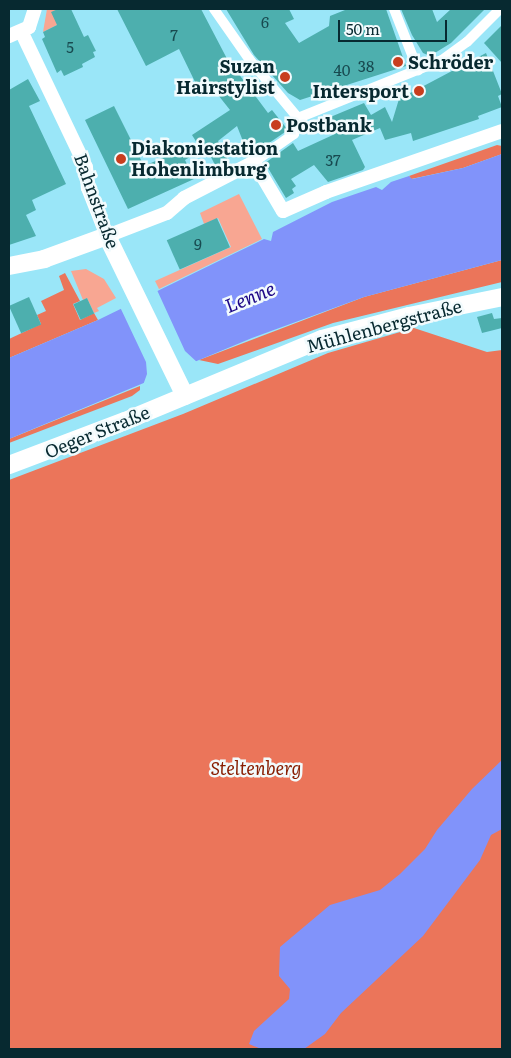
<!DOCTYPE html>
<html>
<head>
<meta charset="utf-8">
<style>
  body { margin:0 }
  #map { position:relative; width:511px; height:1058px; overflow:hidden; background:#9ae6f8; font-family:Literata,serif }
  div>[style] { position:absolute }
  .green>* { inset:0; background:#f8a692 }
  .forest>* { inset:0; background:#eb755a }
  .water>* { inset:0; background:#8193fa }
  .pier>* { inset:0; background:#9ae6f8 }
  .building>* { inset:0; background:#4dafae; transform-origin:0 0 }
  .pedestrian>* { height:10px; margin:-5px; padding:0 5px; transform-origin:5px; border-radius:5px; background:#fff }
  .minor>* { height:14px; margin:-7px; padding:0 7px; transform-origin:7px; border-radius:7px; background:#fff }
  .tertiary>* { height:18px; margin:-9px; padding:0 9px; transform-origin:9px; border-radius:9px; background:#fff }
  .dots>* { width:14px; height:14px; translate:-50% -50%; box-sizing:border-box; border:2px solid #f2fbfd; border-radius:50% }
  span { translate:-50% -50%; white-space:nowrap; text-align:center; line-height:1.15; -webkit-text-stroke:5px #f2fbfd; paint-order:stroke }
  .number-label { font-size:15px; color:#184a50 }
  .number-label span { -webkit-text-stroke-width:0 }
  .poi-label { font-size:18px; color:#072930; font-weight:700 }
  .left { translate:0 -50%; text-align:left }
  .right { translate:-100% -50%; text-align:right }
  .street-label { font-size:18px; color:#072930 }
  .park-label { font-size:18px; color:#881e02; font-style:italic }
  .water-label { font-size:19px; color:#1e0987; font-style:italic }
  .frame { position:absolute; inset:0; border:10px solid #072930; pointer-events:none }
  .scale { position:absolute; left:338px; top:20px; width:109px; height:22px; box-sizing:border-box; border:2px solid #072930; border-top:0; padding-left:6px; font-size:15px; line-height:18px; white-space:nowrap; color:#072930; -webkit-text-stroke:4px #f2fbfd; paint-order:stroke }
</style>
</head>
<body>
<div id="map">
  <div class="green">
    <i style="clip-path:polygon(47px 9px,55px 9px,57px 25px,43px 32px)"></i>
    <i style="clip-path:polygon(239px 194px,262px 239px,159px 289px,155px 281px,231px 247px,218px 218px,204px 224px,200px 213px)"></i>
    <i style="clip-path:polygon(86px 269px,104px 279px,116px 298px,97px 308px,99px 311px,94px 313px,87px 298px,83px 300px,71px 271px)"></i>
  </div>
  <div class="forest">
    <i style="clip-path:polygon(497px 145px,502px 146px,502px 154px,463px 168px,411px 179px,409px 176px)"></i>
    <i style="clip-path:polygon(502px 260px,502px 282px,333px 323px,218px 364px,199px 360px,364px 297px)"></i>
    <i style="clip-path:polygon(65px 273px,80px 301px,73px 304px,80px 320px,94px 313px,98px 320px,9px 358px,9px 339px,41px 324px,37px 315px,46px 311px,41px 301px,64px 290px,59px 276px)"></i>
    <i style="clip-path:polygon(414px 328px,487px 352px,502px 350px,502px 1049px,9px 1049px,9px 480px,183px 414px,328px 353px)"></i>
    <i style="clip-path:polygon(140px 386px,140px 390px,132px 396px,9px 443px,9px 439px)"></i>
  </div>
  <div class="water">
    <i style="clip-path:polygon(502px 154px,502px 260px,364px 297px,252px 338px,9px 439px,9px 358px,98px 320px,264px 239px,271px 241px,273px 232px,332px 202px,376px 187px,382px 190px,391px 182px,409px 176px,412px 179px,463px 168px)"></i>
    <i style="clip-path:polygon(502px 760px,502px 829px,491px 835px,480px 860px,423px 936px,341px 1013px,325px 1034px,304px 1049px,261px 1049px,249px 1044px,254px 1031px,289px 999px,290px 989px,279px 976px,280px 947px,330px 905px,380px 890px,400px 874px,425px 849px,437px 830px,472px 789px)"></i>
  </div>
  <div class="pier">
    <i style="clip-path:polygon(157px 290px,185px 351px,198px 363px,142px 388px,147px 374px,146px 362px,120px 307px)"></i>
  </div>
  <div class="building">
    <i style="clip-path:polygon(58px 9px,71px 9px,84px 37px,88px 35px,96px 51px,93px 52px,95px 57px,82px 64px,83px 67px,64px 76px,61px 70px,57px 73px,42px 39px,45px 37px,43px 32px,57px 25px,51px 12px)"></i>
    <i style="clip-path:polygon(117px 9px,201px 9px,235px 74px,238px 73px,268px 113px,272px 110px,288px 130px,256px 152px,254px 150px,248px 154px,237px 126px,218px 141px,230px 164px,218px 171px,206px 147px,185px 160px,194px 179px,128px 209px,85px 120px,114px 106px,144px 166px,197px 143px,192px 135px,230px 110px,207px 81px,197px 86px,179px 49px,146px 66px)"></i>
    <i style="clip-path:polygon(226px 9px,289px 9px,294px 19px,285px 23px,299px 43px,329px 26px,330px 16px,345px 10px,386px 9px,406px 66px,300px 100px,288px 93px,254px 55px)"></i>
    <i style="clip-path:polygon(401px 9px,432px 9px,437px 22px,451px 9px,485px 9px,451px 43px,430px 56px,423px 53px,412px 35px)"></i>
    <i style="clip-path:polygon(502px 25px,502px 63px,484px 43px)"></i>
    <i style="clip-path:polygon(486px 53px,502px 94px,498px 96px,502px 107px,478px 116px,479px 119px,413px 141px,411px 133px,385px 140px,380px 128px,352px 140px,365px 167px,363px 170px,328px 182px,314px 165px,291px 179px,296px 186px,292px 189px,294px 193px,286px 198px,265px 163px,293px 143px,298px 151px,335px 134px,328px 118px,364px 103px,371px 115px,385px 107px,392px 122px,399px 99px)"></i>
    <i style="clip-path:polygon(28px 79px,40px 101px,29px 106px,66px 184px,32px 200px,36px 210px,26px 215px,36px 236px,9px 245px,9px 90px)"></i>
    <i style="left:217px;top:218px;width:32px;height:55px;rotate:66deg"></i>
    <i style="left:29px;top:297px;width:30px;height:22px;rotate:66deg"></i>
    <i style="left:87px;top:298px;width:17px;height:15px;rotate:65deg"></i>
    <i style="clip-path:polygon(492px 313px,494px 319px,502px 318px,502px 328px,482px 333px,477px 317px)"></i>
  </div>
  <div class="pedestrian">
    <i style="left:214px;top:9px;width:61px;rotate:55deg"></i>
    <i style="left:249px;top:59px;width:77px;rotate:50.3deg"></i>
    <i style="left:394px;top:9px;width:66px;rotate:68.5deg"></i>
    <i style="left:254px;top:162px;width:49px;rotate:-35deg"></i>
    <i style="left:294px;top:134px;width:16px;rotate:-76deg"></i>
    <i style="left:298px;top:118px;width:155px;rotate:-21.9deg"></i>
    <i style="left:442px;top:60px;width:31px;rotate:-36deg"></i>
    <i style="left:467px;top:42px;width:47px;rotate:-45deg"></i>
  </div>
  <div class="minor">
    <i style="left:22px;top:33px;width:148px;rotate:64.5deg"></i>
    <i style="left:86px;top:167px;width:21px;rotate:85deg"></i>
    <i style="left:88px;top:188px;width:52px;rotate:68.4deg"></i>
    <i style="left:107px;top:236px;width:64px;rotate:-21deg"></i>
    <i style="left:167px;top:213px;width:23px;rotate:-41deg"></i>
    <i style="left:184px;top:198px;width:79px;rotate:-27.2deg"></i>
    <i style="left:254px;top:162px;width:57px;rotate:59.4deg"></i>
    <i style="left:283px;top:211px;width:47px;rotate:-23.8deg"></i>
    <i style="left:326px;top:192px;width:186px;rotate:-19.1deg"></i>
    <i style="left:9px;top:36px;width:22px;rotate:-24deg"></i>
    <i style="left:29px;top:27px;width:19px;rotate:-72deg"></i>
  </div>
  <div class="tertiary">
    <i style="left:9px;top:266px;width:36px;rotate:-11deg"></i>
    <i style="left:44px;top:259px;width:67px;rotate:-20.1deg"></i>
    <i style="left:107px;top:236px;width:178px;rotate:64deg"></i>
    <i style="left:9px;top:465px;width:124px;rotate:-20.8deg"></i>
    <i style="left:125px;top:421px;width:213px;rotate:-22.6deg"></i>
    <i style="left:322px;top:339px;width:90px;rotate:-14.8deg"></i>
    <i style="left:409px;top:316px;width:95px;rotate:-11.5deg"></i>
  </div>
  <div class="dots">
    <i style="left:398px;top:62px;background:#c83e1e"></i>
    <i style="left:285px;top:77px;background:#c83e1e"></i>
    <i style="left:419px;top:91px;background:#c83e1e"></i>
    <i style="left:276px;top:125px;background:#c83e1e"></i>
    <i style="left:121px;top:159px;background:#c83e1e"></i>
  </div>
  <div class="number-label">
    <span style="left:265px;top:22px">6</span>
    <span style="left:174px;top:35px">7</span>
    <span style="left:70px;top:47px">5</span>
    <span style="left:366px;top:66px">38</span>
    <span style="left:342px;top:70px">40</span>
    <span style="left:333px;top:160px">37</span>
    <span style="left:198px;top:244px">9</span>
  </div>
  <div class="poi-label">
    <span class="left" style="left:408px;top:62px">Schröder</span>
    <span class="right" style="left:275px;top:77px">Suzan<br>Hairstylist</span>
    <span class="right" style="left:409px;top:91px">Intersport</span>
    <span class="left" style="left:286px;top:125px">Postbank</span>
    <span class="left" style="left:131px;top:159px">Diakoniestation<br>Hohenlimburg</span>
  </div>
  <div class="street-label">
    <span style="left:97px;top:201px;rotate:70deg">Bahnstraße</span>
    <span style="left:384px;top:326px;rotate:-15deg">Mühlenbergstraße</span>
    <span style="left:97px;top:432px;rotate:-22deg">Oeger Straße</span>
  </div>
  <div class="park-label">
    <span style="left:256px;top:768px">Steltenberg</span>
  </div>
  <div class="water-label">
    <span style="left:250px;top:297px;rotate:-22deg">Lenne</span>
  </div>
  <div class="frame"></div>
  <div class="scale">50 m</div>
</div>
</body>
</html>
